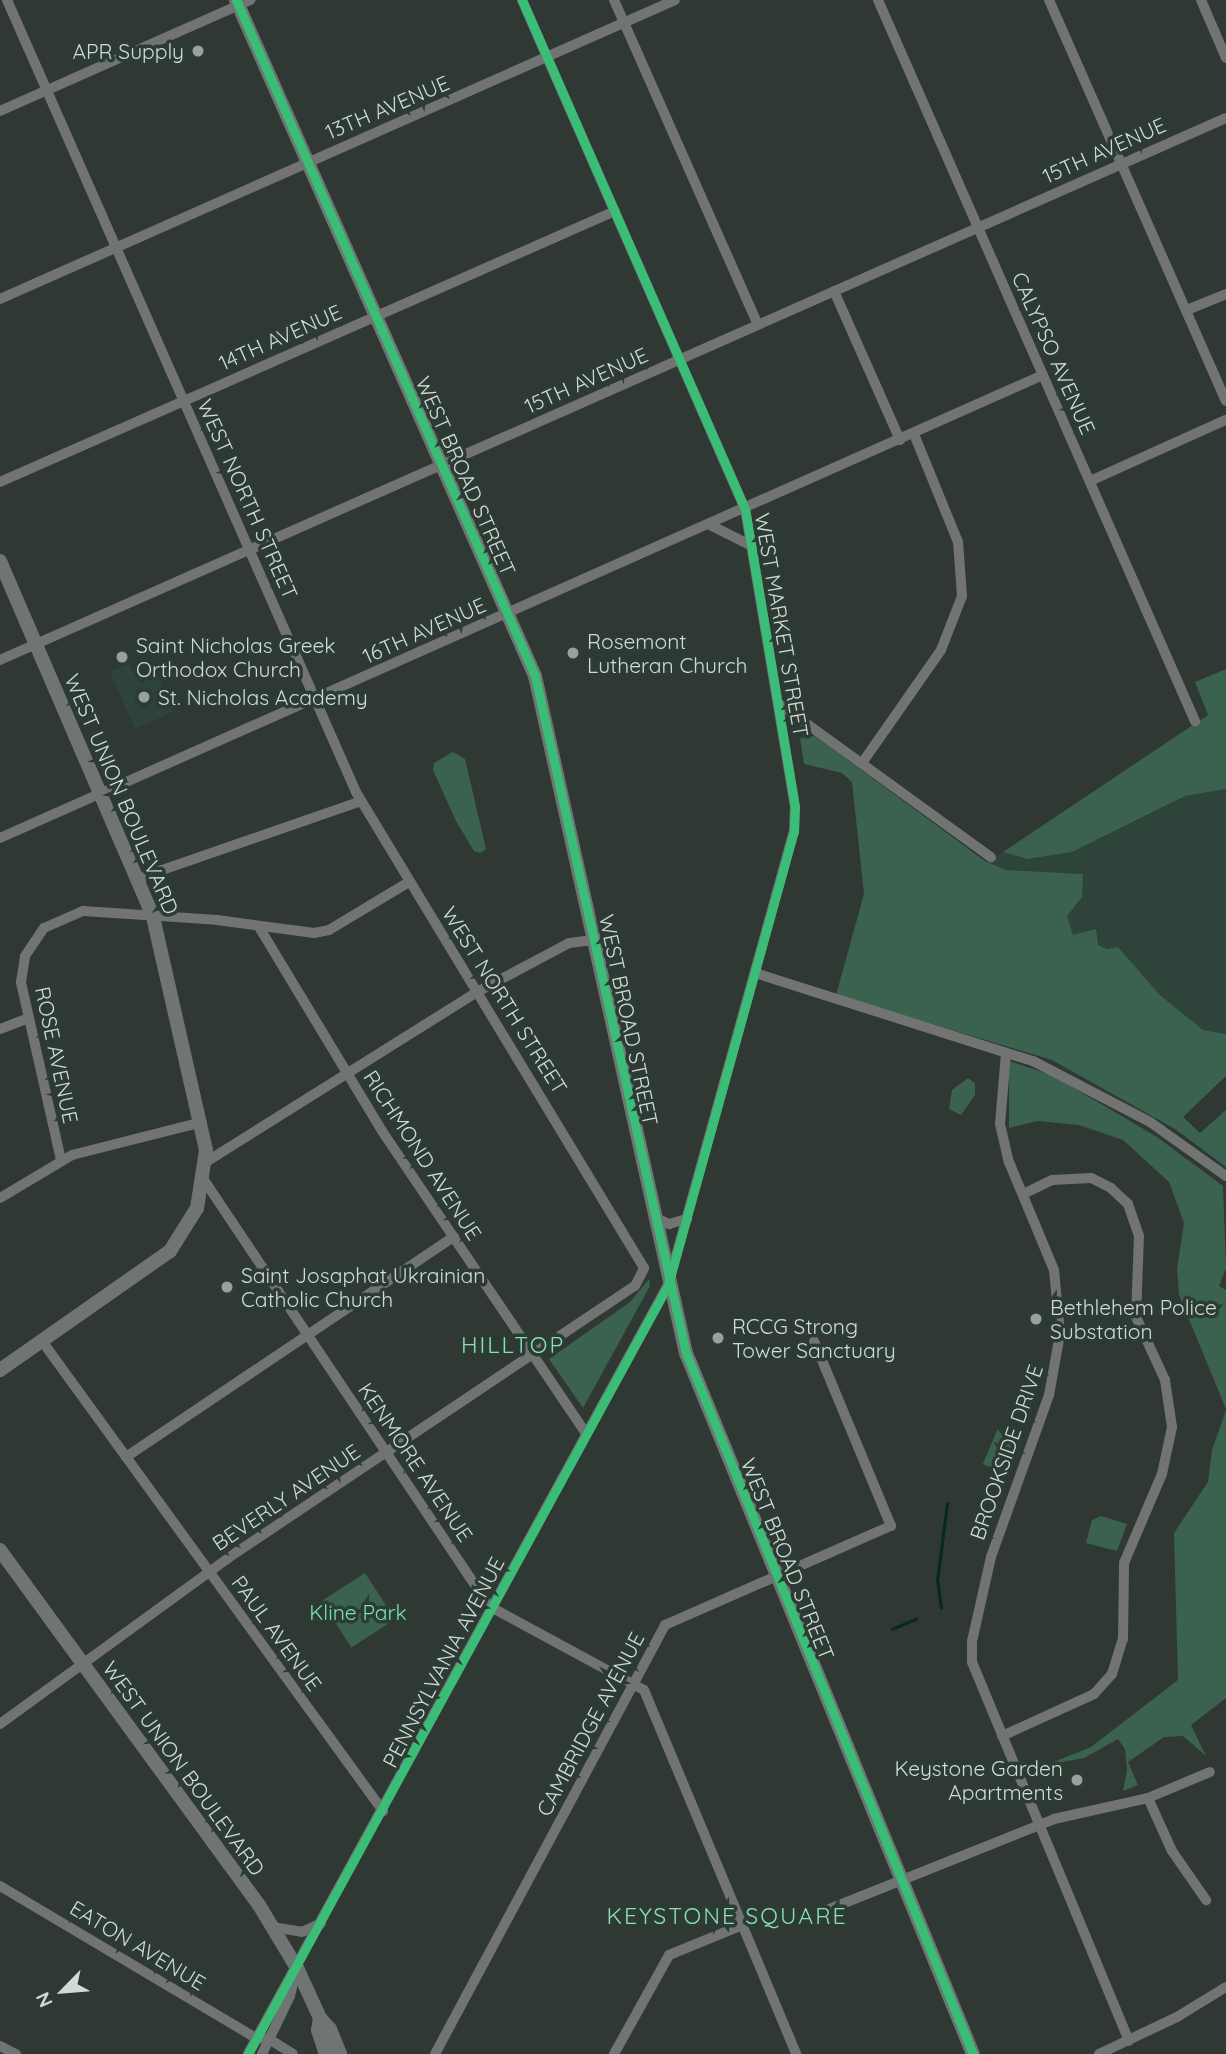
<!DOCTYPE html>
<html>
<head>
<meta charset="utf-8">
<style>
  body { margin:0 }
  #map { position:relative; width:1226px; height:2054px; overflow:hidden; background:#303834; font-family:Quicksand,sans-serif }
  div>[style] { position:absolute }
  .built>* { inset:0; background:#2e4339 }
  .green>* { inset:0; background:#3a624e; transform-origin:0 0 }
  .stream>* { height:2.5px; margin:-1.25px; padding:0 1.25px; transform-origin:1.25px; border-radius:1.25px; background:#042b1b }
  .minor>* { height:10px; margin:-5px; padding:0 5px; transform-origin:5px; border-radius:5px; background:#717472 }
  .major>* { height:14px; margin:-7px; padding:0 7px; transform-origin:7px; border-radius:7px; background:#707472 }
  .cycleway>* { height:9px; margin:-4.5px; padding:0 4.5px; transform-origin:4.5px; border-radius:4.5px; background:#3abd76 }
  .dots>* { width:19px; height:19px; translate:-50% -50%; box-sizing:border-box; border:4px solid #2c3c34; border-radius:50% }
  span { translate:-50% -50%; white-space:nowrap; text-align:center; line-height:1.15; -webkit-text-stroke:7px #2c3c34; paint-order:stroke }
  .poi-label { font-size:21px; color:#d1dad5 }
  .right { translate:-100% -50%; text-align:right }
  .left { translate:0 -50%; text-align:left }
  .street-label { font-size:21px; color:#d1dad5 }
  .park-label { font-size:21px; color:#79e2b1 }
  .neighbourhood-label { font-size:23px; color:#8bdeb6; letter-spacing:2px }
  .north { position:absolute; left:28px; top:1956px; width:70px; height:70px; -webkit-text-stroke:5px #2c3c34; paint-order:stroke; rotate:245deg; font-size:19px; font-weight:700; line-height:28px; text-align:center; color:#d1dad5 }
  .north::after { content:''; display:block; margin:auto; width:24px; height:32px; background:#d1dad5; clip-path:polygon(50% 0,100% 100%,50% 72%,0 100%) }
</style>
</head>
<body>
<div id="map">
  <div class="built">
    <i style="clip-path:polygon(129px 664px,140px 683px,158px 677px,173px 712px,135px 729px,110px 672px)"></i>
    <i style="clip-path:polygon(1226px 789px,1226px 1034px,1203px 1030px,1160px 995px,1118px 947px,1107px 949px,1073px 936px,1067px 915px,1082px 897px,1082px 874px,1006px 870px,985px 861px,1003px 852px,1029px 859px,1072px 852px,1185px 796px)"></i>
  </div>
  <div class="green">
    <i style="clip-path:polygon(1226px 669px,1226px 789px,1185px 796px,1072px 852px,1028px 859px,1003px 852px,1208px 715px,1195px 682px)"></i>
    <i style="clip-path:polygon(815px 736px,985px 861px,1006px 870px,1083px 874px,1082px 897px,1067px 916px,1073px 935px,1096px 929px,1098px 945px,1107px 949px,1118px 947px,1160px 995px,1203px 1030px,1226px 1034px,1226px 1076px,1183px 1117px,1200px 1133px,1226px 1110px,1226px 1167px,1175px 1129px,1052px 1060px,836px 995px,864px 894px,852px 782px,842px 773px,804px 764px,800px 738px)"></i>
    <i style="clip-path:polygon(453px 752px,465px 759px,486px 849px,480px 853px,474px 851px,456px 821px,433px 770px,434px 763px)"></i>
    <i style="clip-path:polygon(1009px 1061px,1051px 1075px,1103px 1105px,1157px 1137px,1223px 1186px,1226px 1268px,1219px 1286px,1226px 1290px,1226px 1409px,1179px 1295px,1177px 1269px,1184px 1223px,1169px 1182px,1123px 1140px,1079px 1125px,1038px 1121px,1009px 1128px)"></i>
    <i style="clip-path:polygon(968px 1078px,975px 1083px,975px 1095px,961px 1115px,949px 1109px,952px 1090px)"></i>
    <i style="clip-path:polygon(649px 1279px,650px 1286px,583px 1408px,549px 1359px,630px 1302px)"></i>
    <i style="clip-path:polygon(1226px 1410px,1226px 1698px,1191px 1725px,1206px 1756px,1183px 1736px,1164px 1737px,1128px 1762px,1138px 1785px,1123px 1791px,1127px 1770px,1125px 1749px,1118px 1739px,1084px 1758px,1046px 1765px,1091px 1747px,1178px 1680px,1174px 1533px,1208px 1482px,1212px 1450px)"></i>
    <i style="left:998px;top:1428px;width:26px;height:39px;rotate:23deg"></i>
    <i style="clip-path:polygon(1101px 1516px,1127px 1524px,1117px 1551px,1086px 1543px,1092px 1520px)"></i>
    <i style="left:365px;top:1573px;width:55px;height:52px;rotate:57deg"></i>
  </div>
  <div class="stream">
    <i style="left:941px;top:1608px;width:27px;rotate:-98deg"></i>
    <i style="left:937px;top:1581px;width:78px;rotate:-82.6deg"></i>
    <i style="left:892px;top:1629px;width:26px;rotate:-23deg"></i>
  </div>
  <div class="minor">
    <i style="left:614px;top:0;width:355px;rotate:66.1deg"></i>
    <i style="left:878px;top:0;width:788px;rotate:66.27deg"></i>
    <i style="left:1049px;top:0;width:438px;rotate:66.2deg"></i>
    <i style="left:1201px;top:0;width:63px;rotate:66.7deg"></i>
    <i style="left:0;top:111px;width:274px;rotate:-23.9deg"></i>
    <i style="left:834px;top:291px;width:163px;rotate:66.1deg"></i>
    <i style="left:0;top:299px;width:738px;rotate:-23.89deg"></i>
    <i style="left:1187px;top:310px;width:42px;rotate:-22.3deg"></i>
    <i style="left:1090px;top:481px;width:149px;rotate:-24.2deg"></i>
    <i style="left:0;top:482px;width:672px;rotate:-23.78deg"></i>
    <i style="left:710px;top:525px;width:47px;rotate:26.6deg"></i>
    <i style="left:0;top:660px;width:1340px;rotate:-23.85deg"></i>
    <i style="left:778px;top:703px;width:263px;rotate:35.9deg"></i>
    <i style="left:862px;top:763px;width:138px;rotate:-55deg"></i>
    <i style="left:941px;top:650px;width:58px;rotate:-68.7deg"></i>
    <i style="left:962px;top:596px;width:54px;rotate:-94.2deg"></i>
    <i style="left:958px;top:542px;width:117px;rotate:-112.2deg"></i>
    <i style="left:0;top:838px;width:1141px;rotate:-23.94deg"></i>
    <i style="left:139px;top:878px;width:235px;rotate:-19.1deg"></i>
    <i style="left:259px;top:927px;width:238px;rotate:58.9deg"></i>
    <i style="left:382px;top:1131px;width:364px;rotate:56deg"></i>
    <i style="left:755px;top:973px;width:292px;rotate:17.6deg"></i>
    <i style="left:1033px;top:1061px;width:132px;rotate:27.5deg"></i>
    <i style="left:1150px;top:1122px;width:93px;rotate:35.4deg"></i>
    <i style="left:0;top:1029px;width:30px;rotate:-21deg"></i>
    <i style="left:1006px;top:1053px;width:71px;rotate:94.8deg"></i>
    <i style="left:1000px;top:1124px;width:39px;rotate:77deg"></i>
    <i style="left:1009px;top:1162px;width:117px;rotate:67.4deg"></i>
    <i style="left:1054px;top:1270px;width:64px;rotate:84.6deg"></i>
    <i style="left:1060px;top:1334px;width:62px;rotate:100.2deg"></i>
    <i style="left:1049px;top:1395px;width:172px;rotate:109.7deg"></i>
    <i style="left:991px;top:1557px;width:86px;rotate:102.7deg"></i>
    <i style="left:972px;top:1641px;width:21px;rotate:90deg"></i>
    <i style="left:972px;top:1662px;width:410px;rotate:67.5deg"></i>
    <i style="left:61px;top:1160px;width:182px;rotate:-102.7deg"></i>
    <i style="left:21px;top:982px;width:26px;rotate:-81deg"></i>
    <i style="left:25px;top:956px;width:34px;rotate:-56deg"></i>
    <i style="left:44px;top:928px;width:43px;rotate:-23.6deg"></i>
    <i style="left:83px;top:911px;width:134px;rotate:3.8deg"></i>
    <i style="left:217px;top:920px;width:98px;rotate:7.6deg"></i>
    <i style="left:314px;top:933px;width:15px;rotate:-11deg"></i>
    <i style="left:329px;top:930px;width:93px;rotate:-31deg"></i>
    <i style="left:206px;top:1162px;width:320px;rotate:-32.1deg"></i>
    <i style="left:477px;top:992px;width:104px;rotate:-28deg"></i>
    <i style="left:569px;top:943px;width:25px;rotate:-7deg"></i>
    <i style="left:204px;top:1180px;width:513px;rotate:56.22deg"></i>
    <i style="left:489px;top:1606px;width:176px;rotate:28.5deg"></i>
    <i style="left:644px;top:1690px;width:394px;rotate:67.3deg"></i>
    <i style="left:0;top:1198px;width:84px;rotate:-30.8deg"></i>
    <i style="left:72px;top:1155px;width:134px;rotate:-14.2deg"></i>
    <i style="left:654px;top:1217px;width:17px;rotate:25deg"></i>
    <i style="left:669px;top:1224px;width:19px;rotate:-16deg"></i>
    <i style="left:42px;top:1341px;width:581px;rotate:54.04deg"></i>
    <i style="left:126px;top:1457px;width:395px;rotate:-33.9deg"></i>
    <i style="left:0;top:1724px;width:293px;rotate:-36deg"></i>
    <i style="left:237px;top:1552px;width:479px;rotate:-33.8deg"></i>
    <i style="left:635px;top:1286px;width:20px;rotate:-63deg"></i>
    <i style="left:644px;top:1268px;width:556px;rotate:-121.18deg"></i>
    <i style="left:356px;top:792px;width:865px;rotate:-113.78deg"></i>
    <i style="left:1002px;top:1736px;width:101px;rotate:-24.5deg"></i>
    <i style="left:1094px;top:1694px;width:27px;rotate:-48deg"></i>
    <i style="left:1112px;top:1674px;width:37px;rotate:-73deg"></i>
    <i style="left:1123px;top:1639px;width:76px;rotate:-89.2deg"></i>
    <i style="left:1124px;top:1563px;width:97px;rotate:-66.9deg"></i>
    <i style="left:1162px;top:1474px;width:48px;rotate:-78deg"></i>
    <i style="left:1172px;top:1427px;width:48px;rotate:-98.5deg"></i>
    <i style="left:1165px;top:1380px;width:69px;rotate:-114.7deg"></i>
    <i style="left:1136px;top:1317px;width:81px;rotate:-87.9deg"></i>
    <i style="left:1139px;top:1236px;width:34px;rotate:-109deg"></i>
    <i style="left:1128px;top:1204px;width:23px;rotate:-137deg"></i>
    <i style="left:1111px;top:1188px;width:22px;rotate:-153deg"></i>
    <i style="left:1091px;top:1178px;width:39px;rotate:177deg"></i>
    <i style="left:1052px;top:1180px;width:32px;rotate:154deg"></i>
    <i style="left:1148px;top:1798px;width:58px;rotate:65.6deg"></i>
    <i style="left:1172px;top:1851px;width:60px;rotate:55.2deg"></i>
    <i style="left:0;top:1886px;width:298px;rotate:30.7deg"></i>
    <i style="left:256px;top:2038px;width:13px;rotate:4deg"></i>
    <i style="left:269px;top:2039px;width:28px;rotate:32deg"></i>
    <i style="left:822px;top:1912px;width:250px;rotate:-21.8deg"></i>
    <i style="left:1054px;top:1819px;width:96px;rotate:-12.6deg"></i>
    <i style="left:1148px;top:1798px;width:67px;rotate:-22.8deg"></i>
    <i style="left:272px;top:1927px;width:30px;rotate:9deg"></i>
    <i style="left:302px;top:1932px;width:21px;rotate:-25deg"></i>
    <i style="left:0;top:2046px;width:18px;rotate:27deg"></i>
    <i style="left:248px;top:2054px;width:876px;rotate:-61.36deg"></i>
    <i style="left:668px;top:1285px;width:470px;rotate:-74.5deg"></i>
    <i style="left:794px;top:832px;width:25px;rotate:-88deg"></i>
    <i style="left:795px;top:807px;width:302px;rotate:-99.5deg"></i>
    <i style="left:745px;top:509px;width:556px;rotate:-113.66deg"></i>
    <i style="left:262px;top:2054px;width:64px;rotate:-64.2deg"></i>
    <i style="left:290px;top:1996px;width:23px;rotate:-77deg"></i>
    <i style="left:435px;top:2054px;width:487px;rotate:-61.8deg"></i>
    <i style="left:665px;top:1625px;width:247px;rotate:-23.7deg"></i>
    <i style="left:891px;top:1526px;width:200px;rotate:-112.6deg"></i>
    <i style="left:614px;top:2054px;width:113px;rotate:-60.9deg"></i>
    <i style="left:669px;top:1955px;width:79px;rotate:-22.3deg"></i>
    <i style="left:1099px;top:2054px;width:86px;rotate:-25.4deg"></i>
    <i style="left:1177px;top:2017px;width:57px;rotate:-31.5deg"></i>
  </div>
  <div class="major">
    <i style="left:236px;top:0;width:739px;rotate:66.14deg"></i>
    <i style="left:535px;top:676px;width:694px;rotate:77.43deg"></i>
    <i style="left:686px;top:1353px;width:757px;rotate:67.74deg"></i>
    <i style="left:0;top:561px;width:387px;rotate:66.7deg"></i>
    <i style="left:153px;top:917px;width:239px;rotate:77.2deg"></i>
    <i style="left:206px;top:1150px;width:59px;rotate:98.8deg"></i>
    <i style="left:197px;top:1208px;width:51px;rotate:122.1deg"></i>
    <i style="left:170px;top:1251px;width:208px;rotate:145deg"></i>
    <i style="left:0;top:1550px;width:439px;rotate:53.9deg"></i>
    <i style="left:259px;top:1905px;width:74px;rotate:58.9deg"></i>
    <i style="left:297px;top:1968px;width:55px;rotate:65.3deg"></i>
    <i style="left:320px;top:2018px;width:15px;rotate:48deg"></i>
    <i style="left:330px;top:2029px;width:27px;rotate:68deg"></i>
    <i style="left:320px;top:2018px;width:12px;rotate:99deg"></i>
    <i style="left:318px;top:2030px;width:25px;rotate:72deg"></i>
  </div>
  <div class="cycleway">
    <i style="left:236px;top:0;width:739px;rotate:66.14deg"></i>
    <i style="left:535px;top:676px;width:694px;rotate:77.43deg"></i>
    <i style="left:686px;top:1353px;width:757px;rotate:67.74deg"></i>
    <i style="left:248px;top:2054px;width:876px;rotate:-61.36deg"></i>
    <i style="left:668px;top:1285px;width:470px;rotate:-74.5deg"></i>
    <i style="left:794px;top:832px;width:25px;rotate:-88deg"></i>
    <i style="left:795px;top:807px;width:302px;rotate:-99.5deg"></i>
    <i style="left:745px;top:509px;width:556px;rotate:-113.66deg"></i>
  </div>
  <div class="dots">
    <i style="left:198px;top:51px;background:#99a19d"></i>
    <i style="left:573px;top:653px;background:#99a19d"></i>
    <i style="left:122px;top:657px;background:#99a19d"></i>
    <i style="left:144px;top:697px;background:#99a19d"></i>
    <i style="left:227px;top:1287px;background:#99a19d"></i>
    <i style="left:1036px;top:1319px;background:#99a19d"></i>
    <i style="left:718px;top:1338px;background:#99a19d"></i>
    <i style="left:1077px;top:1780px;background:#99a19d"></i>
  </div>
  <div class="poi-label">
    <span class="right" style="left:184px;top:51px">APR Supply</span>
    <span class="left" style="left:587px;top:653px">Rosemont<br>Lutheran Church</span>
    <span class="left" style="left:136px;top:657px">Saint Nicholas Greek<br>Orthodox Church</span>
    <span class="left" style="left:158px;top:697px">St. Nicholas Academy</span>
    <span class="left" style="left:241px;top:1287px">Saint Josaphat Ukrainian<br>Catholic Church</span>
    <span class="left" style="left:1050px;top:1319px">Bethlehem Police<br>Substation</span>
    <span class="left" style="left:732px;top:1338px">RCCG Strong<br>Tower Sanctuary</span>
    <span class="right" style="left:1063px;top:1780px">Keystone Garden<br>Apartments</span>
  </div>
  <div class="street-label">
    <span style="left:387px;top:107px;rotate:-23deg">13TH AVENUE</span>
    <span style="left:1104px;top:150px;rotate:-24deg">15TH AVENUE</span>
    <span style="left:280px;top:337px;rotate:-24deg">14TH AVENUE</span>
    <span style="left:1054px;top:353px;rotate:66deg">CALYPSO AVENUE</span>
    <span style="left:586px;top:380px;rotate:-24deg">15TH AVENUE</span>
    <span style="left:466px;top:476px;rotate:66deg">WEST BROAD STREET</span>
    <span style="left:248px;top:499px;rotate:66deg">WEST NORTH STREET</span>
    <span style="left:782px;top:625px;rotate:80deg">WEST MARKET STREET</span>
    <span style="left:424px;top:630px;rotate:-24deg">16TH AVENUE</span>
    <span style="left:122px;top:794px;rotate:67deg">WEST UNION BOULEVARD</span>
    <span style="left:505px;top:1000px;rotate:58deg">WEST NORTH STREET</span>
    <span style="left:629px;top:1020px;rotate:78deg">WEST BROAD STREET</span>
    <span style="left:57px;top:1055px;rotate:78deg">ROSE AVENUE</span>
    <span style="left:423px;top:1155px;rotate:57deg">RICHMOND AVENUE</span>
    <span style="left:1006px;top:1452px;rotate:-71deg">BROOKSIDE DRIVE</span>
    <span style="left:416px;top:1462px;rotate:56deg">KENMORE AVENUE</span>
    <span style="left:286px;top:1497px;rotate:-34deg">BEVERLY AVENUE</span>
    <span style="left:788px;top:1559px;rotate:68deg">WEST BROAD STREET</span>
    <span style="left:277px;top:1633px;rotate:54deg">PAUL AVENUE</span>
    <span style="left:443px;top:1662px;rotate:-62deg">PENNSYLVANIA AVENUE</span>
    <span style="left:590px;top:1724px;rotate:-62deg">CAMBRIDGE AVENUE</span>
    <span style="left:184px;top:1768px;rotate:54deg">WEST UNION BOULEVARD</span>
    <span style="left:138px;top:1945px;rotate:31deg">EATON AVENUE</span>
  </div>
  <div class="park-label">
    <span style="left:358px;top:1612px">Kline Park</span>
  </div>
  <div class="neighbourhood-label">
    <span style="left:513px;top:1345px">HILLTOP</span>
    <span style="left:727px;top:1916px">KEYSTONE SQUARE</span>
  </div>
  <div class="north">N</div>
</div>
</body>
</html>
